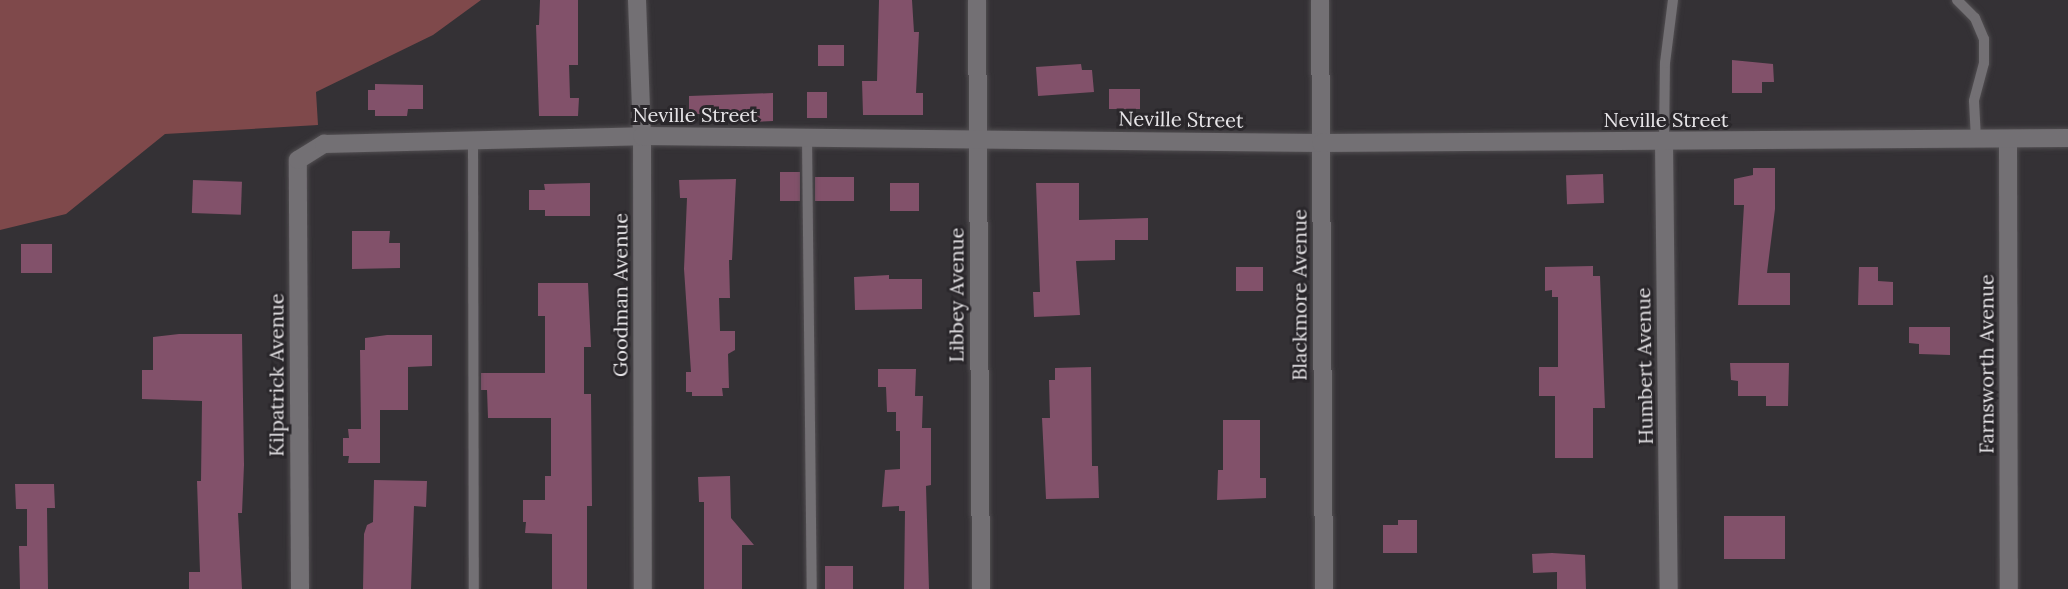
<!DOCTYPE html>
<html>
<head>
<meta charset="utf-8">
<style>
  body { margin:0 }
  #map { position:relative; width:2068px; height:589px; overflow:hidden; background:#343135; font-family:Lora,serif }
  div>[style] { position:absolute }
  .forest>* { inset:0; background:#7f494b }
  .building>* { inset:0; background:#82516a; transform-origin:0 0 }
  .roads { filter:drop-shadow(0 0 2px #514e51) drop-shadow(0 0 2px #514e51) }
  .lane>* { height:10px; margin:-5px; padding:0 5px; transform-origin:5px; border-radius:5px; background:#737074 }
  .street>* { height:18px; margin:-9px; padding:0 9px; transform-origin:9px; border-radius:9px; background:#737074 }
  span { translate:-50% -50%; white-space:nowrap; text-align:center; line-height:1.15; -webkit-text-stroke:6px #2a272b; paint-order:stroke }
  .street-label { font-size:20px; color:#e7e5e8 }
</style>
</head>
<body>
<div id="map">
  <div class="forest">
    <i style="clip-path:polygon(0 0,481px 0,433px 35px,316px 92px,318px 125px,165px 134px,66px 214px,0 230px)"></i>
  </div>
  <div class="building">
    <i style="clip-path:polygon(540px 0,578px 0,578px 65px,569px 65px,570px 98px,579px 98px,578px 116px,539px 116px,536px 25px,539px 25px)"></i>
    <i style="clip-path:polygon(879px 0,912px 0,914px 32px,919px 32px,916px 93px,923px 93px,923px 115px,863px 115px,862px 81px,877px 81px)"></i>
    <i style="left:844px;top:45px;width:21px;height:26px;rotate:90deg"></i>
    <i style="clip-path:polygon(1732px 60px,1773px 64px,1774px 82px,1762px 82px,1762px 93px,1732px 93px)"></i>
    <i style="clip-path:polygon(1081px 64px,1082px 70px,1092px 70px,1094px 92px,1038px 96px,1036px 67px)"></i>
    <i style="clip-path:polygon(375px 84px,423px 85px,423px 109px,408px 109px,407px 116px,375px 116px,375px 110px,368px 110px,368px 90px,375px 90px)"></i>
    <i style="left:1109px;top:89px;width:31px;height:20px"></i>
    <i style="left:807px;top:92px;width:20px;height:26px"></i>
    <i style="clip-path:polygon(773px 93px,773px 121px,751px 122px,751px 114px,689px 114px,689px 96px)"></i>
    <i style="clip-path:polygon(1753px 168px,1775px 168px,1775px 209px,1767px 273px,1790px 273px,1790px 305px,1738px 305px,1744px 205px,1734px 205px,1734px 179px,1753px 175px)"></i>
    <i style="left:780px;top:172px;width:20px;height:29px"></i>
    <i style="left:1603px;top:174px;width:29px;height:37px;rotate:88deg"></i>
    <i style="left:815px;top:177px;width:39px;height:24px"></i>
    <i style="clip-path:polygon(736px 179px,732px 260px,729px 260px,730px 298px,719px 298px,720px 331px,735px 331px,735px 350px,728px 354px,729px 388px,722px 388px,723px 396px,692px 396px,692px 392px,686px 392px,686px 372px,691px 372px,684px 269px,687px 198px,680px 198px,679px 180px)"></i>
    <i style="left:193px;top:180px;width:49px;height:33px;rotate:2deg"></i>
    <i style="clip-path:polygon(590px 183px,590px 216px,545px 216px,545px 210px,529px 210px,529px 190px,545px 190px,544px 184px)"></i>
    <i style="left:919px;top:183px;width:28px;height:29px;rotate:90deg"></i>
    <i style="clip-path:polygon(1036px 183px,1079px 183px,1079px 220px,1148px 218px,1148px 240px,1115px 240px,1115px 260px,1076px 261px,1080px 315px,1034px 317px,1033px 292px,1040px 292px)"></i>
    <i style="clip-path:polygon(352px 231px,390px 231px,389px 243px,400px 243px,400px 268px,352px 269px)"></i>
    <i style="left:21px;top:244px;width:31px;height:29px"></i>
    <i style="clip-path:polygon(1593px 266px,1593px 276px,1600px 276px,1605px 408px,1593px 408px,1593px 458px,1555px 458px,1555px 396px,1539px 396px,1539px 367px,1558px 367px,1558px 297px,1552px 297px,1552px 290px,1545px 291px,1545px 267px)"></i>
    <i style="left:1236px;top:267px;width:27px;height:24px"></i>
    <i style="clip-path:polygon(1859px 267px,1878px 267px,1878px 281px,1893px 282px,1893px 305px,1858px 305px)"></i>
    <i style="clip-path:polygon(889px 275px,889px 279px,922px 279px,922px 309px,855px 310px,854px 277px)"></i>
    <i style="clip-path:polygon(538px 283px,588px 283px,591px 347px,584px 347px,584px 394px,591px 394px,592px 506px,587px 506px,587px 589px,552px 589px,552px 534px,525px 533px,526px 522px,523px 522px,523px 500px,545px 500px,545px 476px,551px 476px,551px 418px,488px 418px,487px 390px,481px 390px,481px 373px,545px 373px,545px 316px,538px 316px)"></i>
    <i style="clip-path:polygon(1909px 327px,1950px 327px,1950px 355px,1919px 354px,1919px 344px,1909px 343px)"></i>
    <i style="clip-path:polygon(179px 334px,242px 334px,244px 465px,242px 513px,238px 513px,242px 589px,189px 589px,189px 572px,200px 572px,197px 481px,201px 481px,202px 401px,142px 399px,142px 370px,153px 370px,153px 337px)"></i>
    <i style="clip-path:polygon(387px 335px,432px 335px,432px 366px,408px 367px,408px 410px,380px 410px,380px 463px,348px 463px,349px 456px,343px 456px,343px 438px,349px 438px,348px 429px,361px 429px,360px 350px,365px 350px,365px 338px)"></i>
    <i style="clip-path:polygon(1730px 363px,1789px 363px,1788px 406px,1766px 406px,1766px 396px,1738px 396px,1738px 381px,1731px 380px)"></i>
    <i style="clip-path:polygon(1091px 367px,1092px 466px,1098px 466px,1099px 498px,1046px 499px,1042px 418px,1050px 418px,1049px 380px,1055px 380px,1055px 368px)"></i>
    <i style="clip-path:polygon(878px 369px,916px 369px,915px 396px,923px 396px,922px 428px,931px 428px,931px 485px,926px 486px,929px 589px,904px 589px,905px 511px,899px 511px,899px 506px,882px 507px,885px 470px,900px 469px,900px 431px,896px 431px,896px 412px,887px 412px,886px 387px,878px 387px)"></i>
    <i style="clip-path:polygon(1223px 420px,1260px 420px,1260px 478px,1266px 478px,1266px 498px,1217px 500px,1218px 470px,1223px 470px)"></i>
    <i style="clip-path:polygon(730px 476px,731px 518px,754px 545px,742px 545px,742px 589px,704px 589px,704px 502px,699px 502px,698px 477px)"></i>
    <i style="clip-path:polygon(374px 480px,427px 481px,426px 507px,414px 506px,411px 589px,363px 589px,364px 534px,367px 525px,373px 522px)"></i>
    <i style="clip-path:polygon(15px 484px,54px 484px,55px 508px,47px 508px,48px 589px,20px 589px,19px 546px,27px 546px,27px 509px,16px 509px)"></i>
    <i style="left:1785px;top:516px;width:43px;height:61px;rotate:90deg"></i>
    <i style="clip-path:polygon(1398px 520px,1417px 520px,1417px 553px,1383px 553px,1383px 525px,1398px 525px)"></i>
    <i style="clip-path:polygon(1552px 553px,1585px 555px,1586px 589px,1557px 589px,1557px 572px,1533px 573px,1532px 554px)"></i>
    <i style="left:825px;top:566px;width:28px;height:23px"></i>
  </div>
  <div class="roads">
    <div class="lane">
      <i style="left:1957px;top:0;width:25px;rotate:45deg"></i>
      <i style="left:1975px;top:18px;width:23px;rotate:67deg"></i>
      <i style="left:1984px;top:39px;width:24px;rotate:90deg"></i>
      <i style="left:1984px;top:63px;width:39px;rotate:105deg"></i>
      <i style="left:1974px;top:101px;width:38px;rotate:87deg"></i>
      <i style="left:807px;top:137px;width:452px;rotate:89.4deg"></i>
      <i style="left:473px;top:139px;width:450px;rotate:89.9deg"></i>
      <i style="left:1664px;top:142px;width:79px;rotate:-89.3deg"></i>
      <i style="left:1665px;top:63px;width:64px;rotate:-82.8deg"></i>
    </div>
    <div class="street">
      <i style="left:637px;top:0;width:136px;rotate:87.9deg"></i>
      <i style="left:642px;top:136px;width:453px;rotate:89.9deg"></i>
      <i style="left:977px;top:0;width:589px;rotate:89.61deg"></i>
      <i style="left:1320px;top:0;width:589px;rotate:89.61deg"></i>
      <i style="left:2008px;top:139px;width:450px;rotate:89.9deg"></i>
      <i style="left:1664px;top:142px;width:447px;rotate:89.4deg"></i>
      <i style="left:300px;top:589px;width:429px;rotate:-90.3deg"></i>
      <i style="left:298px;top:160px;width:31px;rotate:-32deg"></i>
      <i style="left:324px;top:144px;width:318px;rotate:-1.4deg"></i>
      <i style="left:642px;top:136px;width:679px;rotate:0.59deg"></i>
      <i style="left:1321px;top:143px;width:747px;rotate:-0.38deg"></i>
    </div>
  </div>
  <div class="street-label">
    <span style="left:695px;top:114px">Neville Street</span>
    <span style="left:1181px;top:119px;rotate:1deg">Neville Street</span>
    <span style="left:1666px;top:119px">Neville Street</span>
    <span style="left:620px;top:295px;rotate:-90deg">Goodman Avenue</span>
    <span style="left:956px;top:295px;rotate:-90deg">Libbey Avenue</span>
    <span style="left:1299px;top:295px;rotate:-90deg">Blackmore Avenue</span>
    <span style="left:1986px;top:364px;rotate:-90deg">Farnsworth Avenue</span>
    <span style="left:1644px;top:366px;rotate:-91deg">Humbert Avenue</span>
    <span style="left:276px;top:375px;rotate:-90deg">Kilpatrick Avenue</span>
  </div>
</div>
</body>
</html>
